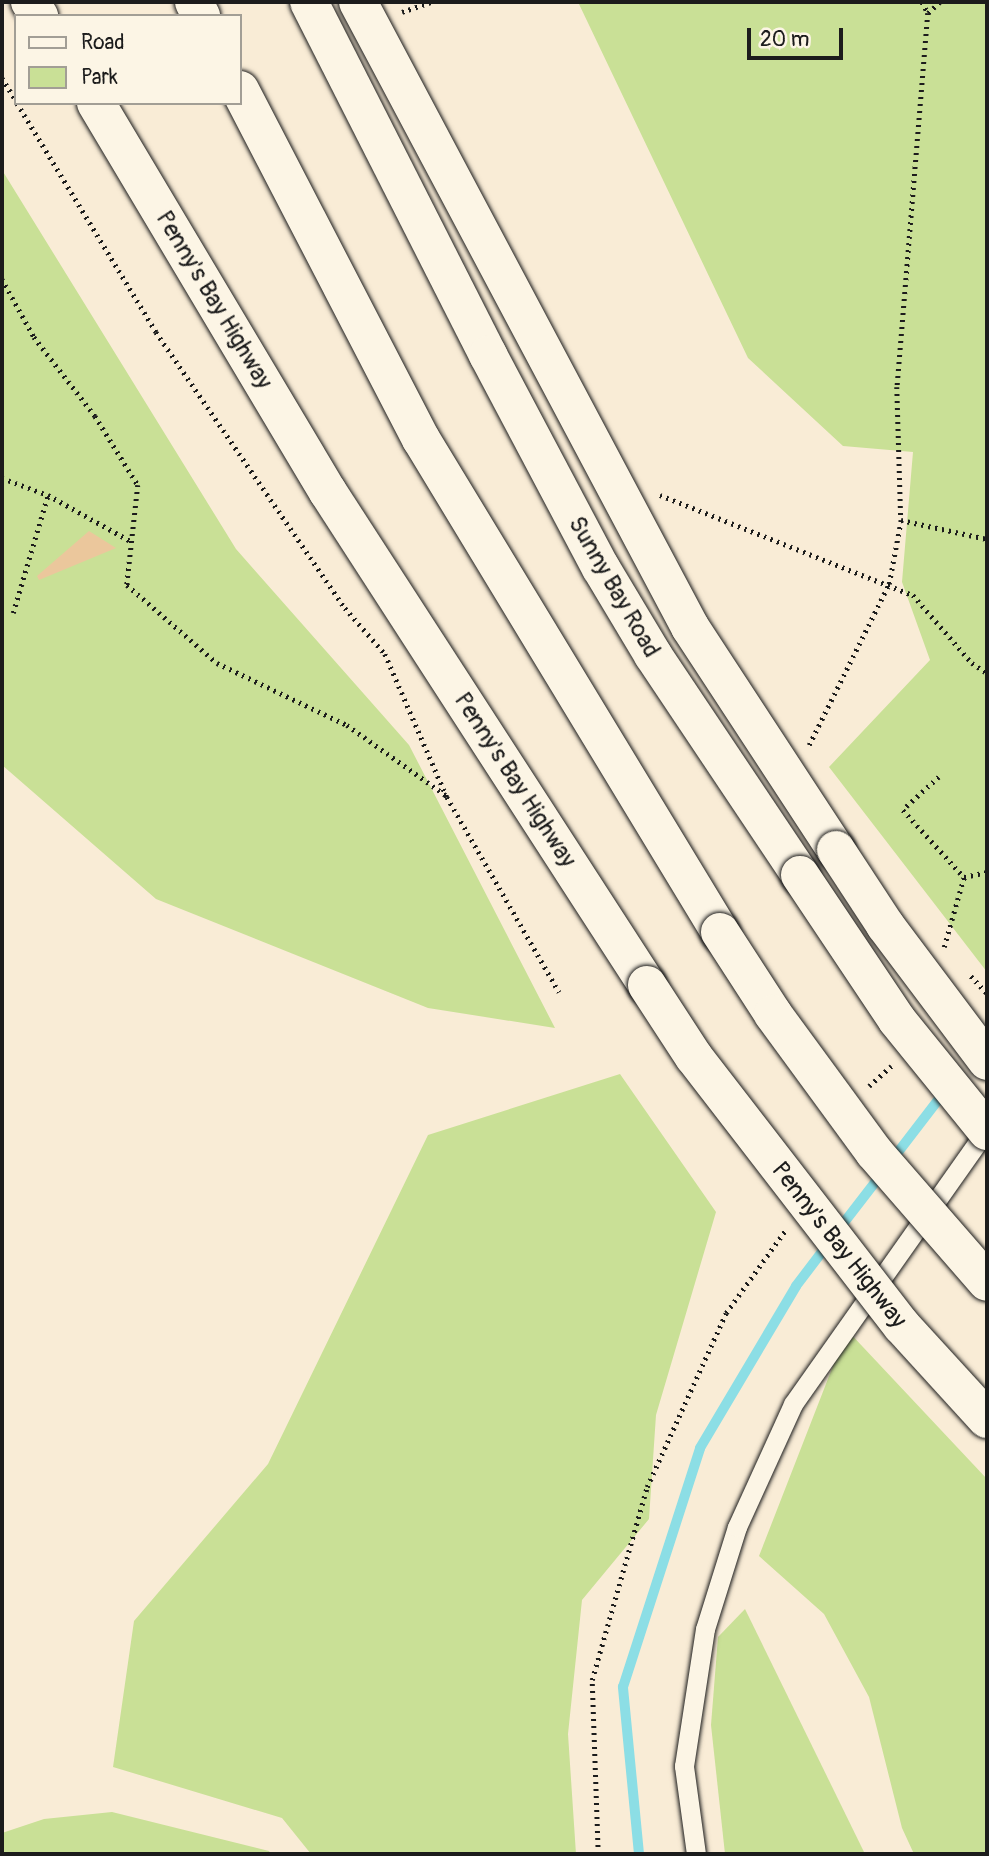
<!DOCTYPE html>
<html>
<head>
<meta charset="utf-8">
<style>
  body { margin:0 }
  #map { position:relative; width:989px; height:1856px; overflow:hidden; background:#f9ecd6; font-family:Pangolin,sans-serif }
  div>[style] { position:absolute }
  .green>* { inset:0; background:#c9e096 }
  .stream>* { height:10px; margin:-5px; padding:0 5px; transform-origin:5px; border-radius:5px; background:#8cdee5 }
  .building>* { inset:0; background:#ebc79c }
  .path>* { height:4.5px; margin-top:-2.25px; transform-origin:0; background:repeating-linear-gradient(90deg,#1c1c1c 0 2px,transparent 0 7px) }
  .roads { filter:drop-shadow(0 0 2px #1c1c1c) drop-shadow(0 0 2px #1c1c1c) }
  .service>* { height:19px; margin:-9.5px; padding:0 9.5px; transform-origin:9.5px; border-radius:9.5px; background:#fcf5e5 }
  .secondary>* { height:38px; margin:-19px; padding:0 19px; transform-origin:19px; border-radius:19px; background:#fcf5e5 }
  .motorway>* { height:38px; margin:-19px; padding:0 19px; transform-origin:19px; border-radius:19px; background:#fcf5e5 }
  .bridges { filter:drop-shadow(0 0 2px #1c1c1c) drop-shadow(0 0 2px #1c1c1c) }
  .secondary-bridge>* { height:38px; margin:-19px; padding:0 19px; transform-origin:19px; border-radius:19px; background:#fcf5e5 }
  .motorway-bridge>* { height:38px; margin:-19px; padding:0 19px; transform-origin:19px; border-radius:19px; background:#fcf5e5 }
  span { translate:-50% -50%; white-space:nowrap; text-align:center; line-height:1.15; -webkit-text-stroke:5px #fcf5e5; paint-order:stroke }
  .street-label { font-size:24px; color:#1c1c1c }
  .frame { position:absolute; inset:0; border:4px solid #1c1c1c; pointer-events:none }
  .legend { position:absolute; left:14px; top:14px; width:228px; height:91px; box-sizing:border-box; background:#fcf5e5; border:2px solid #a29e95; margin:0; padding:9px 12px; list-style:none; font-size:21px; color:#1c1c1c }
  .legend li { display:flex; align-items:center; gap:14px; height:35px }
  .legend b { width:35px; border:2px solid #a29e95 }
  .scale { position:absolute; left:747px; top:28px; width:96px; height:32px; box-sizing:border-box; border:4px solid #1c1c1c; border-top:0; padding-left:9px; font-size:21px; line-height:24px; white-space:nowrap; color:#1c1c1c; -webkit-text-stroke:5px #fcf5e5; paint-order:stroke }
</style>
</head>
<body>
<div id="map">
  <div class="green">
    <i style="clip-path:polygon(578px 2px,987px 2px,987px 972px,829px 767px,930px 660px,902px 582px,913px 452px,843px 446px,748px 358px)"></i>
    <i style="clip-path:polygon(2px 170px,236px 549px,409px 745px,555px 1028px,428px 1008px,156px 899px,2px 765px)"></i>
    <i style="clip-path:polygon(620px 1074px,716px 1212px,656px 1415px,649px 1519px,582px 1600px,568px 1734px,576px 1854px,311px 1854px,282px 1818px,113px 1767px,134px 1621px,268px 1464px,428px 1135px)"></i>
    <i style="clip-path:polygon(847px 1330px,987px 1479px,987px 1854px,914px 1854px,902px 1828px,869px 1697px,824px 1614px,759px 1556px)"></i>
    <i style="clip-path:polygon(745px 1609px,865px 1854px,725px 1854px,711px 1725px,718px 1637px)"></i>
    <i style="clip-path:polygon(112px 1812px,269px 1851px,271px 1854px,2px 1854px,2px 1833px,44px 1819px)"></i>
  </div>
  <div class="stream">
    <i style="left:892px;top:1160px;width:87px;rotate:-52.5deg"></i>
    <i style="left:839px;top:1229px;width:72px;rotate:-52.3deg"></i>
    <i style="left:639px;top:1854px;width:168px;rotate:-95.5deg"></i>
    <i style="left:623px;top:1687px;width:251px;rotate:-72.1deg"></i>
    <i style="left:700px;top:1448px;width:188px;rotate:-59.3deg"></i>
    <i style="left:796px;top:1286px;width:53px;rotate:-52.7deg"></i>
  </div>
  <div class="building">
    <i style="clip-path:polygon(89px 531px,116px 548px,39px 580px,37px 576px)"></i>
  </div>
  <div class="path">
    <i style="left:922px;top:2px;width:13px;rotate:61deg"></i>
    <i style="left:928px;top:13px;width:375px;rotate:94.7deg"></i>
    <i style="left:897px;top:387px;width:133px;rotate:88.3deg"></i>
    <i style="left:901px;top:520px;width:88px;rotate:12.5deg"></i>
    <i style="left:402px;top:12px;width:31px;rotate:-19deg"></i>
    <i style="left:928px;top:13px;width:16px;rotate:-43deg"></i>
    <i style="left:2px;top:78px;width:26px;rotate:58deg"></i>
    <i style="left:17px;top:103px;width:268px;rotate:58.7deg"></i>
    <i style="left:156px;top:332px;width:335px;rotate:55.6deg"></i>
    <i style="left:345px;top:608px;width:61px;rotate:49deg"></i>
    <i style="left:385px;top:654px;width:156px;rotate:66.6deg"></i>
    <i style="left:447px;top:797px;width:225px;rotate:60.1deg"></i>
    <i style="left:2px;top:279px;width:66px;rotate:61.1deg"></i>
    <i style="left:34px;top:337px;width:100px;rotate:52.3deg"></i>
    <i style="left:95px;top:416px;width:81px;rotate:58.1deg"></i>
    <i style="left:138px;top:485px;width:101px;rotate:96.3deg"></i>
    <i style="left:127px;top:585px;width:119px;rotate:40.9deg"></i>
    <i style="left:217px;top:663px;width:144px;rotate:25.5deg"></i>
    <i style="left:347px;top:725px;width:123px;rotate:35.4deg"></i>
    <i style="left:2px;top:478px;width:49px;rotate:20.3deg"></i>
    <i style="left:48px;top:495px;width:96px;rotate:29.2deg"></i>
    <i style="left:660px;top:495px;width:272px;rotate:21.6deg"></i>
    <i style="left:913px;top:595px;width:90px;rotate:49.1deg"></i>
    <i style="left:972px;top:663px;width:18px;rotate:34deg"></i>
    <i style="left:13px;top:613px;width:123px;rotate:-73.5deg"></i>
    <i style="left:809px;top:745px;width:180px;rotate:-63.6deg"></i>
    <i style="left:889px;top:584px;width:65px;rotate:-79.4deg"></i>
    <i style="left:939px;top:777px;width:49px;rotate:137.5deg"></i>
    <i style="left:903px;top:810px;width:91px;rotate:47.7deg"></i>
    <i style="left:964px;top:877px;width:24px;rotate:-12deg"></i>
    <i style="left:944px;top:947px;width:73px;rotate:-74.1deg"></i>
    <i style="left:971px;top:976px;width:23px;rotate:47deg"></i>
    <i style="left:869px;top:1086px;width:30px;rotate:-42deg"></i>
    <i style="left:598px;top:1854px;width:174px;rotate:-92deg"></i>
    <i style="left:592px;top:1680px;width:201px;rotate:-74.1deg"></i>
    <i style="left:647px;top:1487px;width:191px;rotate:-65.6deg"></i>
    <i style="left:726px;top:1313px;width:101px;rotate:-54.3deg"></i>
  </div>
  <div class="roads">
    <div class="service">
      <i style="left:696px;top:1854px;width:89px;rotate:-97.8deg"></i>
      <i style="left:684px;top:1766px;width:139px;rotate:-81.3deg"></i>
      <i style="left:705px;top:1629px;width:107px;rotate:-72.6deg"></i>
      <i style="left:737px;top:1527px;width:135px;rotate:-65.5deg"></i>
      <i style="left:793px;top:1404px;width:337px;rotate:-54.8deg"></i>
    </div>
    <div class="secondary">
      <i style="left:309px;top:2px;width:396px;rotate:63.1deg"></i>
      <i style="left:488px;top:355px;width:241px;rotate:62.1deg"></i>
      <i style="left:601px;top:568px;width:101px;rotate:59.1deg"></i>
      <i style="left:653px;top:655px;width:265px;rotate:56.2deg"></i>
      <i style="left:358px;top:2px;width:708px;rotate:62.02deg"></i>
      <i style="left:690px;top:627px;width:267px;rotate:56.8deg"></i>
    </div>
    <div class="motorway">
      <i style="left:30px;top:2px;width:17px;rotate:57deg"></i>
      <i style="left:194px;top:2px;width:16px;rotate:63deg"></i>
      <i style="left:240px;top:90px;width:393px;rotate:62.6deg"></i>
      <i style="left:421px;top:439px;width:577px;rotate:58.76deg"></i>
      <i style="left:96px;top:103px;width:453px;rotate:59.2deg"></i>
      <i style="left:328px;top:492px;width:587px;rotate:57.09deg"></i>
    </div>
  </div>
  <div class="bridges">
    <div class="secondary-bridge">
      <i style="left:836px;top:850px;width:90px;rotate:56.8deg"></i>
      <i style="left:885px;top:925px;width:170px;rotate:53.1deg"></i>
      <i style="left:800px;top:875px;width:174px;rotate:56.2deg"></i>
      <i style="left:897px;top:1020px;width:143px;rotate:51deg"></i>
    </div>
    <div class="motorway-bridge">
      <i style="left:720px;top:932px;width:98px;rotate:57.1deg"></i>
      <i style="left:773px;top:1014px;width:171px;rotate:53.8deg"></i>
      <i style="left:874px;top:1152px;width:172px;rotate:49deg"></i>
      <i style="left:647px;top:985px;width:86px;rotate:56.9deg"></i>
      <i style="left:694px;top:1057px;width:340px;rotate:52.3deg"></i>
      <i style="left:902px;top:1326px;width:126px;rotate:47.6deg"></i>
    </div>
  </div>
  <div class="street-label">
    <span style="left:214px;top:300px;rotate:59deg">Penny's Bay Highway</span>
    <span style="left:614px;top:587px;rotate:60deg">Sunny Bay Road</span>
    <span style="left:515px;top:780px;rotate:57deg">Penny's Bay Highway</span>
    <span style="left:839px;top:1245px;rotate:52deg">Penny's Bay Highway</span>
  </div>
  <div class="frame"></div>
  <ul class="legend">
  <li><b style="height:9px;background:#fcf5e5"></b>Road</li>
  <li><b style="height:19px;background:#c9e096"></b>Park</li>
  </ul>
  <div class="scale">20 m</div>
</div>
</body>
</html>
